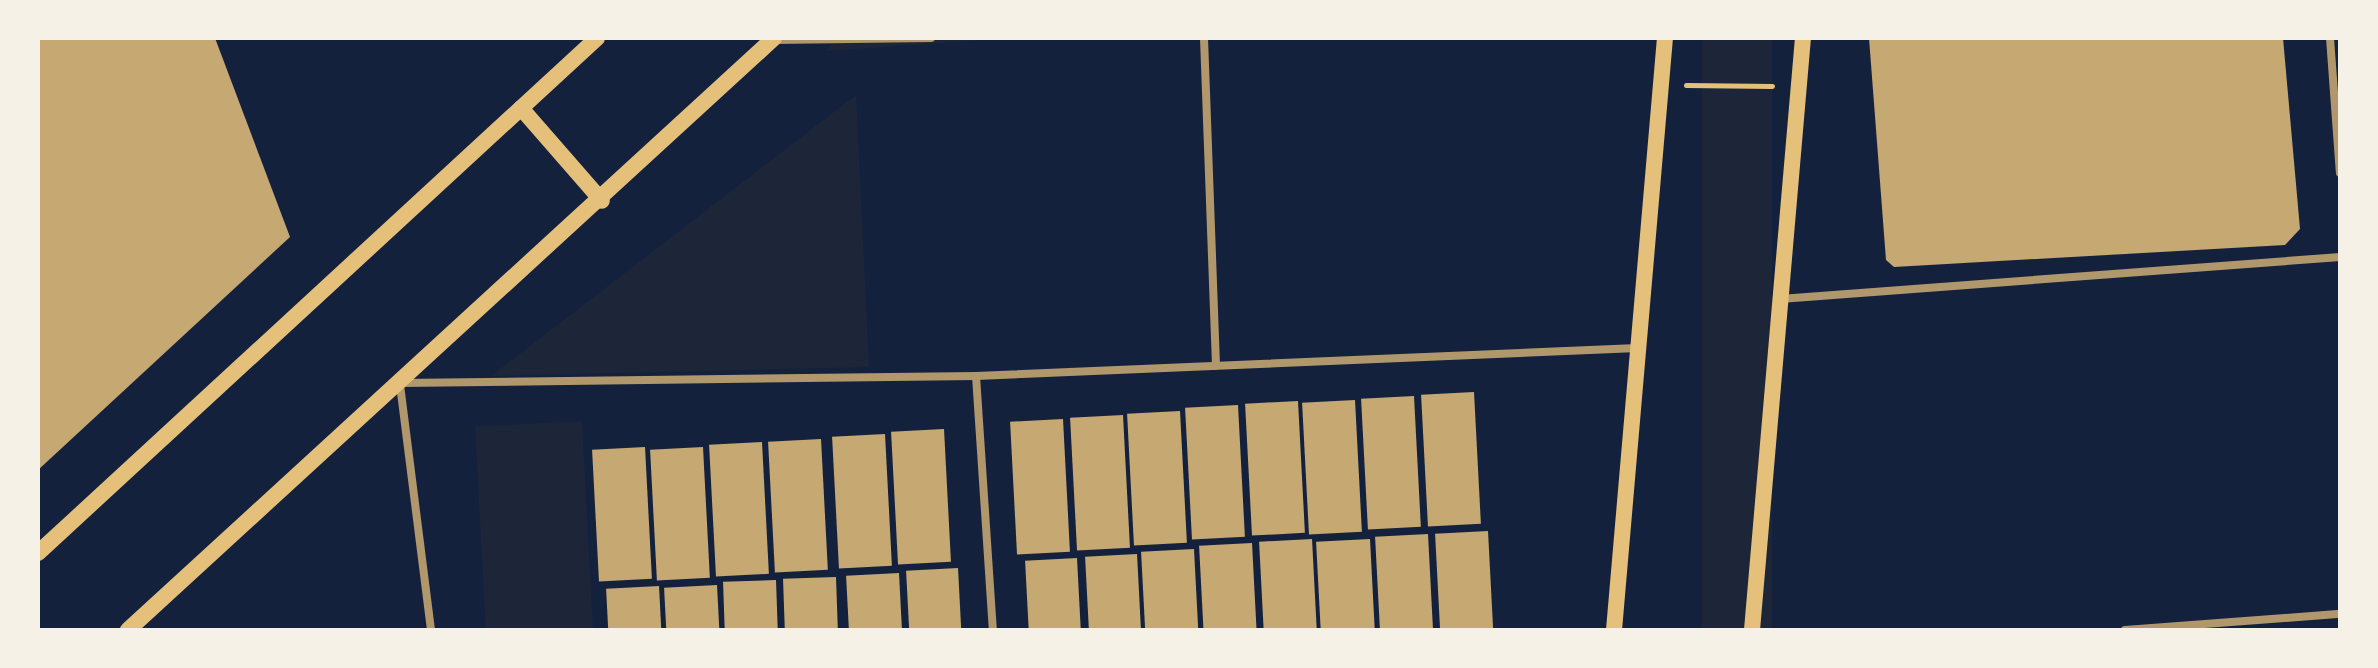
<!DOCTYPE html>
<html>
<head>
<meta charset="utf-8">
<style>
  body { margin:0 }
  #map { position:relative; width:2378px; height:668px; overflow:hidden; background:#14213d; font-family:"Public Sans",sans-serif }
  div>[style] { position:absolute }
  .green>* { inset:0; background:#1d2539; transform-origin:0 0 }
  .building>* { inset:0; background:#c6a872; transform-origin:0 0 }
  .path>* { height:5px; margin:-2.5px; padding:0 2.5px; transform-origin:2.5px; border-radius:2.5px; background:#e5c07b }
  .minor>* { height:8px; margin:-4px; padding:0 4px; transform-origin:4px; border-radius:4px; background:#b1986c }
  .secondary>* { height:16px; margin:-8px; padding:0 8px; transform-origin:8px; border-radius:8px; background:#e5c07b }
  span { translate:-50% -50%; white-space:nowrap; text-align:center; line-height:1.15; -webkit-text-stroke:6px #f6f1e7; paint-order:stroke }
  .frame { position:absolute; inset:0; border:40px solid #f6f1e7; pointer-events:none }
</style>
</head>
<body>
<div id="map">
  <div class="green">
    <i style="clip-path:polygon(839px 38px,1014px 38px,825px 51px)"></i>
    <i style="left:1702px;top:38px;width:70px;height:594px"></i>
    <i style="clip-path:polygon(856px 95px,869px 367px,491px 376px)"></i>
    <i style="left:582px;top:421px;width:209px;height:107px;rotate:87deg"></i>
  </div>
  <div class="building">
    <i style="clip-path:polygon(38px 38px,215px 38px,290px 237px,38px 470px)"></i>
    <i style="clip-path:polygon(1869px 38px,2283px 38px,2300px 229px,2285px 245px,1894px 267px,1886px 260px)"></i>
    <i style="left:1474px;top:392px;width:132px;height:53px;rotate:87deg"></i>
    <i style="left:1414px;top:396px;width:131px;height:53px;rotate:87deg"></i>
    <i style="left:1355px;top:400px;width:132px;height:53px;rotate:87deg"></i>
    <i style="left:1298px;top:401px;width:132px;height:53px;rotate:87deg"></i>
    <i style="left:1238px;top:405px;width:132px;height:53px;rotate:87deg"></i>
    <i style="left:1180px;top:411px;width:132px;height:53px;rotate:87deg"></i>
    <i style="left:1123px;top:415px;width:133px;height:53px;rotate:87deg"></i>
    <i style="left:1063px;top:419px;width:133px;height:53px;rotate:87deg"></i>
    <i style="left:944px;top:429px;width:133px;height:53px;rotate:87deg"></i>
    <i style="left:885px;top:434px;width:132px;height:53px;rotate:87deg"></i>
    <i style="left:821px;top:439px;width:131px;height:53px;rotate:87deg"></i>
    <i style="left:762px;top:442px;width:132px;height:53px;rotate:87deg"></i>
    <i style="left:645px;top:447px;width:132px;height:53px;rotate:87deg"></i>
    <i style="left:703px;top:447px;width:131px;height:53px;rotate:87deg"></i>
    <i style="left:1488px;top:531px;width:99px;height:53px;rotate:87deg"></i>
    <i style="left:1428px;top:534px;width:96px;height:53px;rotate:87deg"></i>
    <i style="left:1312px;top:539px;width:91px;height:53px;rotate:87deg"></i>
    <i style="left:1370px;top:539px;width:91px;height:54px;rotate:87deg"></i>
    <i style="left:1252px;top:543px;width:87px;height:53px;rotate:87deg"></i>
    <i style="left:1194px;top:549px;width:81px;height:53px;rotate:87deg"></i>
    <i style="left:1137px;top:554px;width:76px;height:52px;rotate:87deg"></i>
    <i style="left:1077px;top:558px;width:72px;height:52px;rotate:87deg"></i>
    <i style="left:958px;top:568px;width:62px;height:52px;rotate:87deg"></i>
    <i style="left:899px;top:573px;width:57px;height:53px;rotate:87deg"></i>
    <i style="left:836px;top:577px;width:53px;height:53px;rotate:88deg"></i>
    <i style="left:776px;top:580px;width:50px;height:53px;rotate:88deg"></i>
    <i style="left:717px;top:585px;width:45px;height:53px;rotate:87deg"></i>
    <i style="left:659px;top:586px;width:44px;height:53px;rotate:87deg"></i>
  </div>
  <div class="path">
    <i style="left:1686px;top:85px;width:86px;rotate:0.7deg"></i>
  </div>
  <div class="minor">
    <i style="left:1204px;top:38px;width:328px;rotate:87.9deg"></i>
    <i style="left:2330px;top:38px;width:135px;rotate:85.8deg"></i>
    <i style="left:773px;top:40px;width:158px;rotate:-0.7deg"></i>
    <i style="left:1780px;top:299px;width:562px;rotate:-4.29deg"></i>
    <i style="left:976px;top:376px;width:255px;rotate:86.2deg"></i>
    <i style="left:431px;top:630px;width:249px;rotate:-97.2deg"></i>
    <i style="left:400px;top:383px;width:576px;rotate:-0.7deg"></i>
    <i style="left:976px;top:376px;width:662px;rotate:-2.43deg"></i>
    <i style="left:2125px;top:630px;width:216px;rotate:-4.3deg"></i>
  </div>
  <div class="secondary">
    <i style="left:521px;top:108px;width:123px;rotate:48.9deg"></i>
    <i style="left:38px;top:553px;width:760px;rotate:-42.65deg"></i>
    <i style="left:128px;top:630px;width:876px;rotate:-42.5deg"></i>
    <i style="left:1614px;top:630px;width:594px;rotate:-85.08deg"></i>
    <i style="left:1752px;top:630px;width:594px;rotate:-85.08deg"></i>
  </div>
  <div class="frame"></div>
</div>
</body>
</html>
